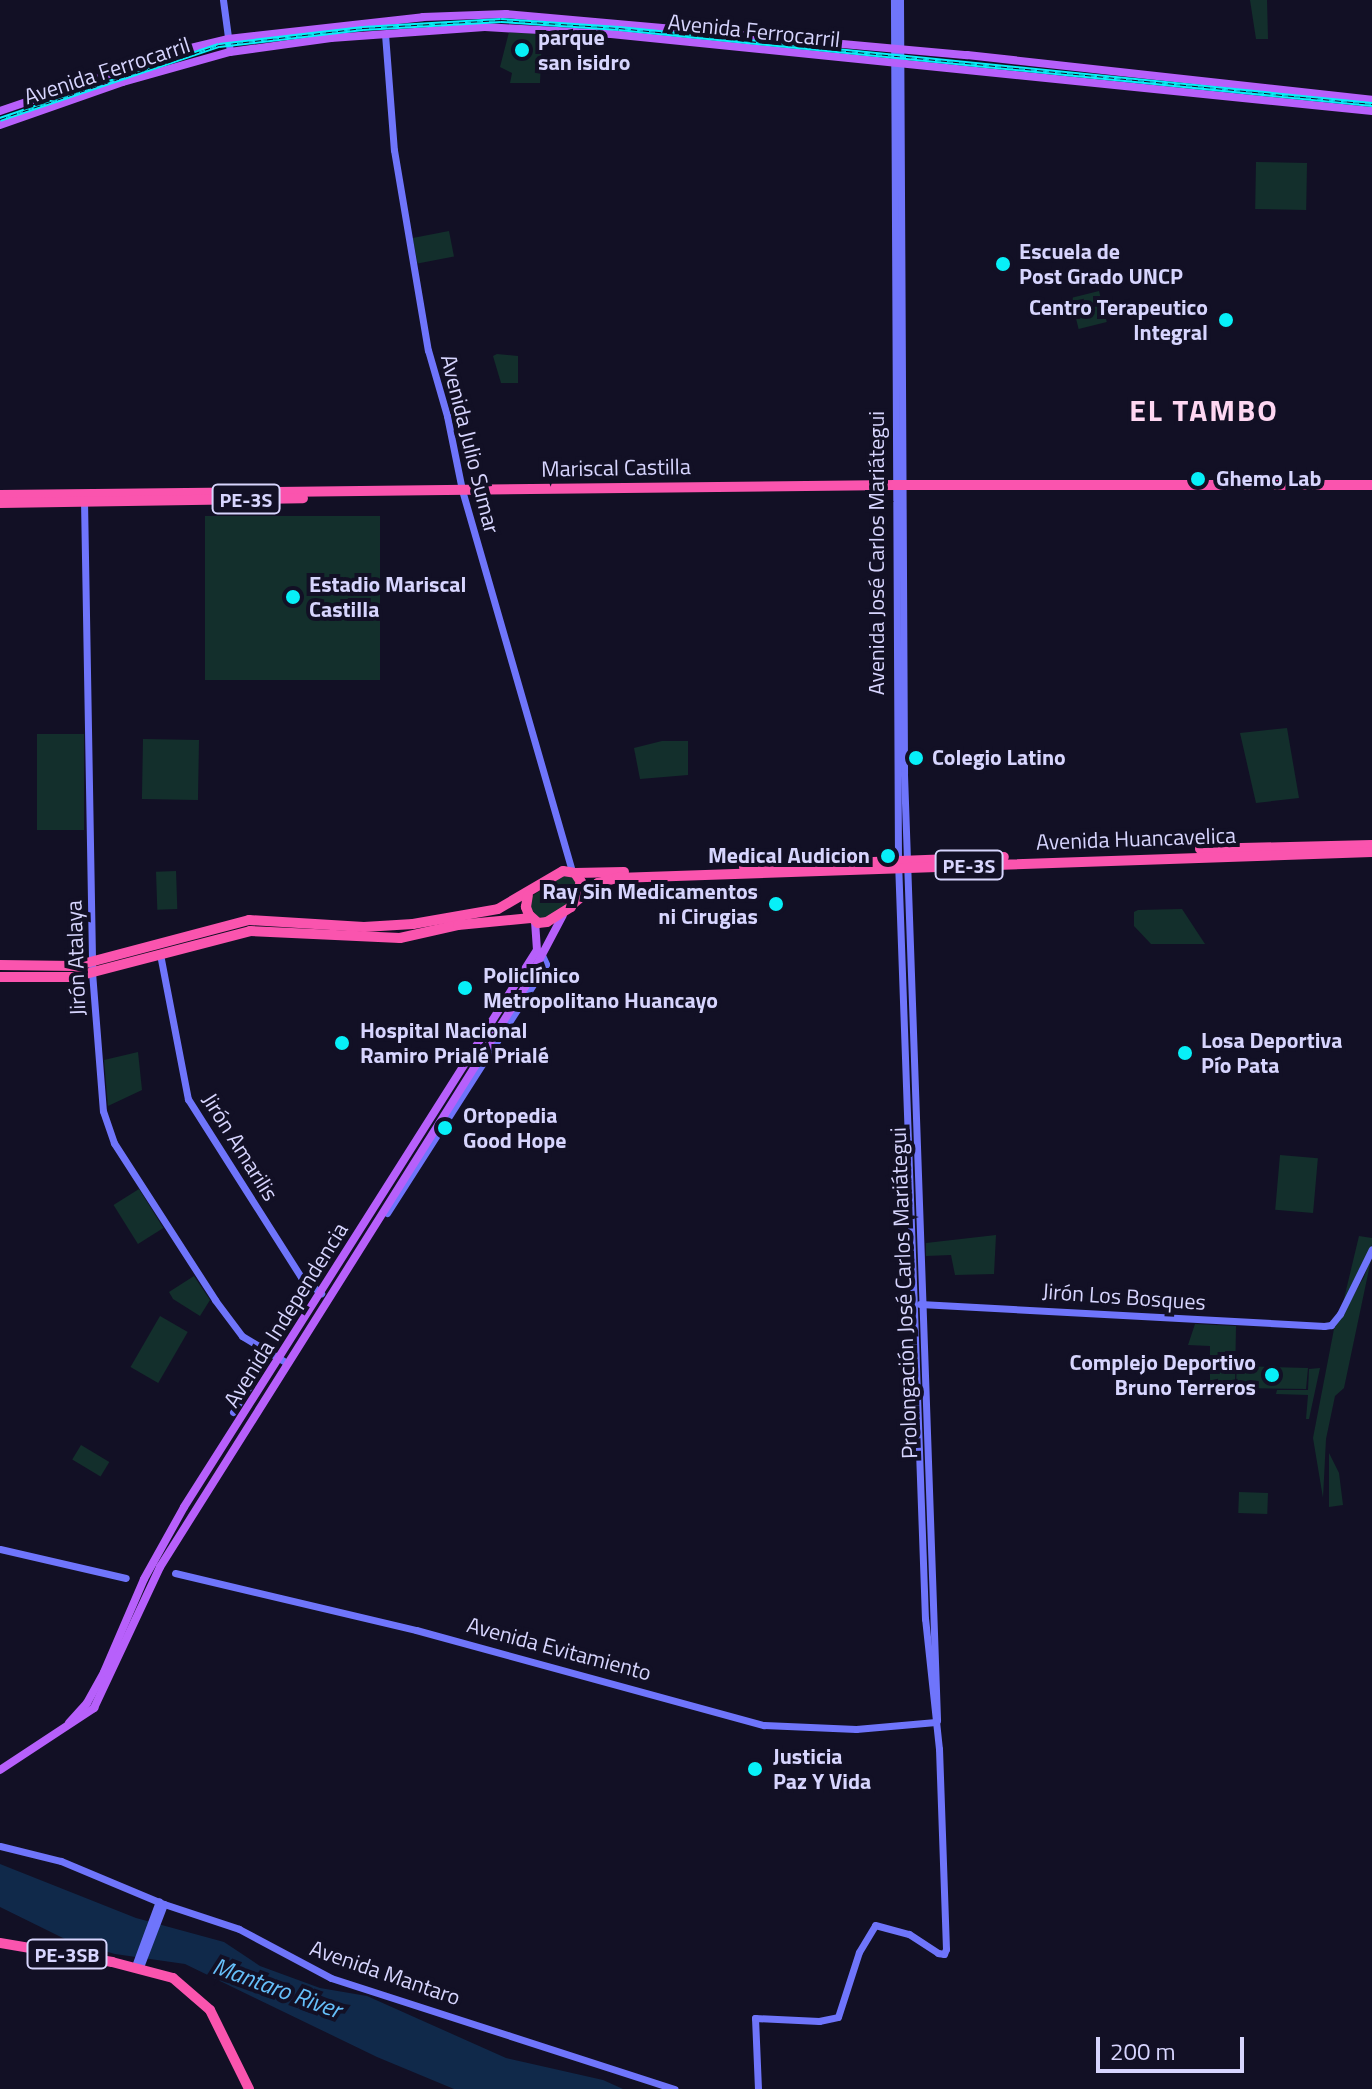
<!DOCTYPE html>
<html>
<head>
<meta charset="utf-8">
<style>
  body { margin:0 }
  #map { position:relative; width:1372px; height:2089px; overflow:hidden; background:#121025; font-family:"Titillium Web",sans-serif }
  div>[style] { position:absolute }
  .green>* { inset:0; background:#132f2c; transform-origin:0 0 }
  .water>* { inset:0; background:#10294a }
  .secondary>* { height:7px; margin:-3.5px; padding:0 3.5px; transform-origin:3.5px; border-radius:3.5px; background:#6f75fb }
  .primary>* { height:8px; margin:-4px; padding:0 4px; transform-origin:4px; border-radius:4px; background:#b760fb }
  .highway>* { height:10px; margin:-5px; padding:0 5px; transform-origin:5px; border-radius:5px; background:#fa54ae }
  .rail>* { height:5px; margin-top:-2.5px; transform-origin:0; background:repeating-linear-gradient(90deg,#121025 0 6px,#07f0f8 0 12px); box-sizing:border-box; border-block:2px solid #07f0f8 }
  .dots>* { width:22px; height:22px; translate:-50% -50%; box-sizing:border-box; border:4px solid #121025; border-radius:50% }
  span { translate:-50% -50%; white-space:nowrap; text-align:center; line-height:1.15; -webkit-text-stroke:8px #121025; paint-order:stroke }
  .shield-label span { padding:2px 6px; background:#121025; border:2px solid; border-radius:6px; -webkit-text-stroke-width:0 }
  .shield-label { font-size:20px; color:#d7d5fe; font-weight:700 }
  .street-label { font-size:22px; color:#d7d5fe }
  .poi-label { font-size:22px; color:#d7d5fe; font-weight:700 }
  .left { translate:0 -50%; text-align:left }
  .right { translate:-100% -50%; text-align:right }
  .water-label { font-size:24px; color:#66c0fb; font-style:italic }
  .district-label { font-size:30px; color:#fed7f2; font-weight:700; letter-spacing:2px }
  .scale { position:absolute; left:1096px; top:2037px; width:148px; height:36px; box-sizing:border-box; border:4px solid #d7d5fe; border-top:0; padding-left:10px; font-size:24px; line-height:28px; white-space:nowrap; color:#d7d5fe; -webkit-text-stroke:6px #121025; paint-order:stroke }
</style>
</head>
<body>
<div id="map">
  <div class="green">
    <i style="clip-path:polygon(1250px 0,1267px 0,1268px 39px,1256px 39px)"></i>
    <i style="clip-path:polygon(509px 32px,542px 34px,540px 83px,510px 83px,512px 73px,500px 67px)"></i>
    <i style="left:1256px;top:162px;width:51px;height:47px;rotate:1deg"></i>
    <i style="left:449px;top:231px;width:26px;height:37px;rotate:79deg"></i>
    <i style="left:1099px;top:291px;width:32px;height:29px;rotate:76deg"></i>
    <i style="clip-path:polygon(497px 354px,518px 356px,518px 383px,501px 383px,493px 356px)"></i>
    <i style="left:205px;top:516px;width:175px;height:164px"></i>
    <i style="clip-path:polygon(1287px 728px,1299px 798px,1256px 803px,1240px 733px)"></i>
    <i style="left:84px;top:734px;width:96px;height:47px;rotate:90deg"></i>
    <i style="left:143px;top:739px;width:56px;height:60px;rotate:1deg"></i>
    <i style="clip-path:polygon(662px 741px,688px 741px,688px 775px,640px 779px,634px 748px)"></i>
    <i style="left:176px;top:871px;width:38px;height:20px;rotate:88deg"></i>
    <i style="clip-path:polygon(565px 874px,578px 880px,570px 903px,553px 917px,537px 918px,529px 908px,532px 896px)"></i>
    <i style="clip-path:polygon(1182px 909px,1205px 944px,1151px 944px,1134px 926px,1134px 912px,1138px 910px)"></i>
    <i style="clip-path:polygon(138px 1052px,142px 1090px,108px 1106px,104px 1060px)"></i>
    <i style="left:1280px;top:1155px;width:38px;height:55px;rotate:5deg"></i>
    <i style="left:139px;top:1189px;width:46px;height:30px;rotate:58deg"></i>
    <i style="clip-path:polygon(996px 1235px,994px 1274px,955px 1275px,951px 1255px,926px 1256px,926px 1243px)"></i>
    <i style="clip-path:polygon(1359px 1236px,1372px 1238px,1372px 1245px,1343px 1303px)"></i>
    <i style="clip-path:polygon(1372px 1255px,1344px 1388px,1335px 1396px,1326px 1439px,1323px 1498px,1313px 1438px,1334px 1329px,1364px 1277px)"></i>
    <i style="clip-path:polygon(194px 1276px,210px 1300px,200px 1316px,173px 1299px,169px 1292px)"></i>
    <i style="left:160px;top:1316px;width:32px;height:59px;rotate:30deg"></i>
    <i style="clip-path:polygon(1195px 1324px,1236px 1326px,1235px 1383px,1210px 1382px,1210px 1346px,1188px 1345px)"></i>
    <i style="clip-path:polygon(1237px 1366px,1308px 1368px,1306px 1389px,1242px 1388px,1236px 1383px)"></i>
    <i style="clip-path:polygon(1320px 1368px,1309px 1419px,1306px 1419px,1308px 1395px,1276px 1394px,1277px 1390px,1308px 1390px,1309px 1369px)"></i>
    <i style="left:81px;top:1445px;width:33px;height:17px;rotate:31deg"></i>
    <i style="clip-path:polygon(1329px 1453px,1339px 1473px,1343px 1505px,1329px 1507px)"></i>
    <i style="left:1239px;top:1492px;width:29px;height:21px;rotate:2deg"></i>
  </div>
  <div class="water">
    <i style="clip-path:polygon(0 1864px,136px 1918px,224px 1942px,260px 1966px,320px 1988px,367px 1996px,506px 2058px,603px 2080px,623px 2089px,454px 2089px,377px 2057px,185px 1964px,115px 1954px,67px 1940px,0 1907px)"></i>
  </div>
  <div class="secondary">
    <i style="left:223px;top:0;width:52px;rotate:82.3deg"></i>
    <i style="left:900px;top:0;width:774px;rotate:89.7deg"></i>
    <i style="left:904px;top:774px;width:947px;rotate:88deg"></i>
    <i style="left:385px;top:34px;width:116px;rotate:85.6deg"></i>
    <i style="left:394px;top:150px;width:203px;rotate:80.4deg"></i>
    <i style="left:428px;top:350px;width:69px;rotate:73.9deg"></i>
    <i style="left:447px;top:416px;width:76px;rotate:78.5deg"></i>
    <i style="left:462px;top:490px;width:398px;rotate:73.9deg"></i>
    <i style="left:84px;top:500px;width:472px;rotate:89deg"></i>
    <i style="left:92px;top:972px;width:139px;rotate:85.5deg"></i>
    <i style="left:103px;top:1111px;width:34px;rotate:71deg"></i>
    <i style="left:114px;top:1143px;width:187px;rotate:57.2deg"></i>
    <i style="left:215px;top:1300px;width:45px;rotate:53.1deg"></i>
    <i style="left:242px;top:1336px;width:52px;rotate:31deg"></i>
    <i style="left:160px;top:954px;width:148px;rotate:79.1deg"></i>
    <i style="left:188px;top:1099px;width:211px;rotate:57.6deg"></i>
    <i style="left:301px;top:1277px;width:26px;rotate:39deg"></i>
    <i style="left:387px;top:1213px;width:295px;rotate:-57.4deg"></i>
    <i style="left:546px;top:964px;width:10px;rotate:-114deg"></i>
    <i style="left:920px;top:1304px;width:405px;rotate:3.1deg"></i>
    <i style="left:1324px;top:1326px;width:7px;rotate:-8deg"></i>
    <i style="left:1331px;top:1325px;width:14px;rotate:-51deg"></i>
    <i style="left:1340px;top:1314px;width:72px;rotate:-63.8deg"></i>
    <i style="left:233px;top:1412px;width:70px;rotate:-57.9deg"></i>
    <i style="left:0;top:1549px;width:129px;rotate:13deg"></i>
    <i style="left:175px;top:1573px;width:248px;rotate:13.3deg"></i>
    <i style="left:416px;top:1630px;width:361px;rotate:15.3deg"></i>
    <i style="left:764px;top:1725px;width:92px;rotate:2.5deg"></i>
    <i style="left:856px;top:1729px;width:80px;rotate:-5deg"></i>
    <i style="left:0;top:1846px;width:63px;rotate:13.8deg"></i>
    <i style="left:61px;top:1861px;width:112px;rotate:22.7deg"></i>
    <i style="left:164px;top:1904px;width:79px;rotate:18.4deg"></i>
    <i style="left:239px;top:1929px;width:104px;rotate:28deg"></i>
    <i style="left:331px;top:1978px;width:361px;rotate:17.9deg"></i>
    <i style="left:135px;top:1966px;width:69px;rotate:-69.7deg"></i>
    <i style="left:140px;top:1967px;width:67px;rotate:-69.1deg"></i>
    <i style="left:758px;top:2089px;width:71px;rotate:-92.4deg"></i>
    <i style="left:755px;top:2018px;width:64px;rotate:2.7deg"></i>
    <i style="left:819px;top:2021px;width:19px;rotate:-12deg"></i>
    <i style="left:838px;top:2017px;width:68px;rotate:-72.1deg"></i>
    <i style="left:859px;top:1952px;width:31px;rotate:-59deg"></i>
    <i style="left:875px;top:1925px;width:35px;rotate:15deg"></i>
    <i style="left:909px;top:1934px;width:35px;rotate:33deg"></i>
    <i style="left:938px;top:1953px;width:6px;rotate:9deg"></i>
    <i style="left:944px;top:1954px;width:5px;rotate:-68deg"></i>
    <i style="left:946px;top:1949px;width:200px;rotate:-92deg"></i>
    <i style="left:939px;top:1749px;width:131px;rotate:-96.1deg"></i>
    <i style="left:925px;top:1619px;width:758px;rotate:-92.04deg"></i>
    <i style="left:898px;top:861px;width:861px;rotate:-90.27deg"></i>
  </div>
  <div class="primary">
    <i style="left:0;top:111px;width:180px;rotate:-18.8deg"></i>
    <i style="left:170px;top:53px;width:60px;rotate:-13.6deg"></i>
    <i style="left:228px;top:39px;width:196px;rotate:-6.4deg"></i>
    <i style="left:423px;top:17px;width:83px;rotate:-2.1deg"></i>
    <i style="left:506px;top:14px;width:463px;rotate:5.1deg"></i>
    <i style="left:967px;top:55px;width:407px;rotate:6.3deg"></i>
    <i style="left:0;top:125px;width:130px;rotate:-19.3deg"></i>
    <i style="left:123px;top:82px;width:111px;rotate:-15.7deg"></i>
    <i style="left:230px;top:52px;width:102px;rotate:-7.9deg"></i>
    <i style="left:331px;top:38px;width:154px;rotate:-4.1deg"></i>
    <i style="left:485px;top:27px;width:126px;rotate:3.2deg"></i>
    <i style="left:611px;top:34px;width:765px;rotate:5.78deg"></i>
    <i style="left:69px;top:1723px;width:27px;rotate:-48deg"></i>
    <i style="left:87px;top:1703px;width:35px;rotate:-61deg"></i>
    <i style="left:104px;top:1672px;width:101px;rotate:-66.7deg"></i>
    <i style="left:144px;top:1579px;width:82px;rotate:-60.9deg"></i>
    <i style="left:184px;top:1507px;width:659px;rotate:-57.64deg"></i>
    <i style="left:537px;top:950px;width:29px;rotate:-94deg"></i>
    <i style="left:0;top:1770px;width:113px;rotate:-33.4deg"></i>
    <i style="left:94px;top:1708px;width:156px;rotate:-64.9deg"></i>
    <i style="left:160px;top:1567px;width:685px;rotate:-57.82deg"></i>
    <i style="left:525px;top:987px;width:81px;rotate:-62.2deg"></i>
  </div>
  <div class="highway">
    <i style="left:0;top:495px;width:895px;rotate:-0.64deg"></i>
    <i style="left:895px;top:485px;width:477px"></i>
    <i style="left:0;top:503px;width:303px;rotate:-0.9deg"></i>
    <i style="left:1200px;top:849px;width:172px;rotate:-1.3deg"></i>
    <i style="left:744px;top:867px;width:260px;rotate:-2.2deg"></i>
    <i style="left:575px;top:873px;width:49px;rotate:-1.2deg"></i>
    <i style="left:574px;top:903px;width:31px;rotate:-40deg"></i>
    <i style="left:598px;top:883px;width:20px;rotate:-15deg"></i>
    <i style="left:617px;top:878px;width:755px;rotate:-1.97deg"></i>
    <i style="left:0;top:965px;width:75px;rotate:0.8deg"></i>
    <i style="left:75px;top:966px;width:180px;rotate:-14.8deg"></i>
    <i style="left:249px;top:920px;width:115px;rotate:3.5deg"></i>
    <i style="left:364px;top:927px;width:49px;rotate:-3.5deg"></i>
    <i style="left:413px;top:924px;width:86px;rotate:-10deg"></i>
    <i style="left:498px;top:909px;width:75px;rotate:-30.3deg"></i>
    <i style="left:563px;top:871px;width:12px;rotate:9deg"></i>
    <i style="left:575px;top:873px;width:11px;rotate:56deg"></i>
    <i style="left:581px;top:882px;width:27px;rotate:112deg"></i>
    <i style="left:571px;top:907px;width:28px;rotate:148deg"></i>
    <i style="left:547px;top:922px;width:9px;rotate:174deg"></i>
    <i style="left:538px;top:923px;width:12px;rotate:-138deg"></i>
    <i style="left:529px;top:915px;width:9px;rotate:-111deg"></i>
    <i style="left:526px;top:907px;width:12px;rotate:-81deg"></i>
    <i style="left:0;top:977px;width:74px"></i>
    <i style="left:74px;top:977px;width:182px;rotate:-14.6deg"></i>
    <i style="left:250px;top:931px;width:150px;rotate:2.7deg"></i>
    <i style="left:400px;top:938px;width:59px;rotate:-12.6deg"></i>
    <i style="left:458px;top:925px;width:73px;rotate:-5.5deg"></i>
    <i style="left:0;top:1943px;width:114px;rotate:9.6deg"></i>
    <i style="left:112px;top:1962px;width:63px;rotate:14.7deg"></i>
    <i style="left:173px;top:1978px;width:49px;rotate:40.9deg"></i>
    <i style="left:210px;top:2010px;width:88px;rotate:63.7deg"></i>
  </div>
  <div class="rail">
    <i style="left:0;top:119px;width:231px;rotate:-18.7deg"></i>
    <i style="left:219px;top:45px;width:145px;rotate:-6.7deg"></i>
    <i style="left:363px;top:28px;width:138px;rotate:-3.3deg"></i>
    <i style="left:501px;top:20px;width:118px;rotate:3.9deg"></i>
    <i style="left:619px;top:28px;width:757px;rotate:5.76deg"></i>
  </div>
  <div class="dots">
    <i style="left:522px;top:50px;background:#07f0f8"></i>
    <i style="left:1003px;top:264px;background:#07f0f8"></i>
    <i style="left:1226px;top:320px;background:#07f0f8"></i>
    <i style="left:1198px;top:479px;background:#07f0f8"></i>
    <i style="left:293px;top:597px;background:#07f0f8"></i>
    <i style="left:916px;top:758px;background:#07f0f8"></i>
    <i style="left:888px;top:856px;background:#07f0f8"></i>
    <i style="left:776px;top:904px;background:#07f0f8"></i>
    <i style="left:465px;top:988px;background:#07f0f8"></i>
    <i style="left:342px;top:1043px;background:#07f0f8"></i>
    <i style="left:1185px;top:1053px;background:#07f0f8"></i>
    <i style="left:445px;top:1128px;background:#07f0f8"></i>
    <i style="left:1272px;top:1375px;background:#07f0f8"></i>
    <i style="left:755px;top:1769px;background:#07f0f8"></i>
  </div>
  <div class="shield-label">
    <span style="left:246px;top:499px">PE-3S</span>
    <span style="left:969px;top:865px">PE-3S</span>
    <span style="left:67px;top:1954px">PE-3SB</span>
  </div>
  <div class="street-label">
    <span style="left:754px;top:31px;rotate:6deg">Avenida Ferrocarril</span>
    <span style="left:107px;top:71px;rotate:-18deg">Avenida Ferrocarril</span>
    <span style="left:470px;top:444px;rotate:76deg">Avenida Julio Sumar</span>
    <span style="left:616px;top:468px;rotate:-1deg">Mariscal Castilla</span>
    <span style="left:877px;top:553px;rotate:-90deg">Avenida José Carlos Mariátegui</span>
    <span style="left:1136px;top:839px;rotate:-2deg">Avenida Huancavelica</span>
    <span style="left:76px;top:958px;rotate:-92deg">Jirón Atalaya</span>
    <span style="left:240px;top:1147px;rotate:58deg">Jirón Amarilis</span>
    <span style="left:904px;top:1293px;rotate:-92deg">Prolongación José Carlos Mariátegui</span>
    <span style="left:1124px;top:1297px;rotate:4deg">Jirón Los Bosques</span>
    <span style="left:286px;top:1315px;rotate:-58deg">Avenida Independencia</span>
    <span style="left:559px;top:1649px;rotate:15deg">Avenida Evitamiento</span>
    <span style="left:385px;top:1973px;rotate:19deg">Avenida Mantaro</span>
  </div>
  <div class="poi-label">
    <span class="left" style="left:538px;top:50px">parque<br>san isidro</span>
    <span class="left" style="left:1019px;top:264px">Escuela de<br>Post Grado UNCP</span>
    <span class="right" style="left:1208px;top:320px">Centro Terapeutico<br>Integral</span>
    <span class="left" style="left:1216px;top:479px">Ghemo Lab</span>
    <span class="left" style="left:309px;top:597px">Estadio Mariscal<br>Castilla</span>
    <span class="left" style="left:932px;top:758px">Colegio Latino</span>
    <span class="right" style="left:870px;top:856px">Medical Audicion</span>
    <span class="right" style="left:758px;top:904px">Ray Sin Medicamentos<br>ni Cirugias</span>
    <span class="left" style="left:483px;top:988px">Policlínico<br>Metropolitano Huancayo</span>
    <span class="left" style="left:360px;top:1043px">Hospital Nacional<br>Ramiro Prialé Prialé</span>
    <span class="left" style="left:1201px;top:1053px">Losa Deportiva<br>Pío Pata</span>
    <span class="left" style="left:463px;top:1128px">Ortopedia<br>Good Hope</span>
    <span class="right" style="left:1256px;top:1375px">Complejo Deportivo<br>Bruno Terreros</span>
    <span class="left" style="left:773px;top:1769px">Justicia<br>Paz Y Vida</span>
  </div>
  <div class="water-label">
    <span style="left:277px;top:1988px;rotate:20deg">Mantaro River</span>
  </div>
  <div class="district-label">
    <span style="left:1204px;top:410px">EL TAMBO</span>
  </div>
  <div class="scale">200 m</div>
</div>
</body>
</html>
